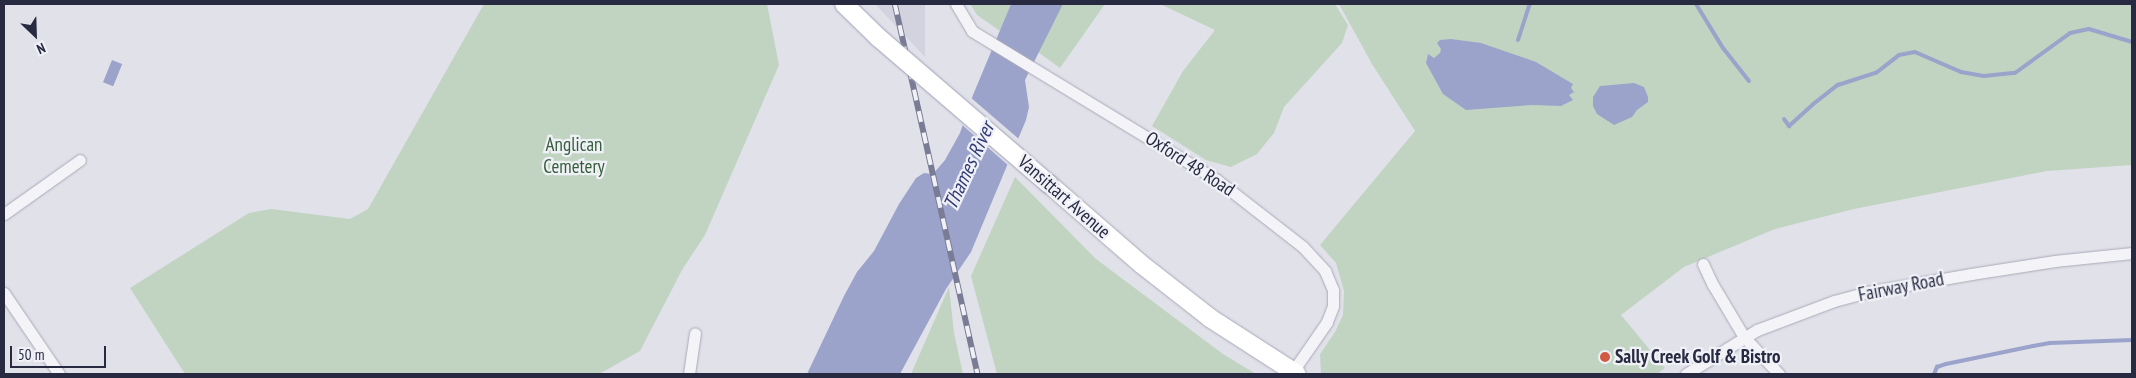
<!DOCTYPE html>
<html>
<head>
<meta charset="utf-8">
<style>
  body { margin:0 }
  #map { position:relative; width:2136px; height:378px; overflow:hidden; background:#e1e1ea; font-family:"PT Sans Narrow",sans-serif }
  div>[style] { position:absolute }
  .built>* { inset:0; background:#d3d3df }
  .green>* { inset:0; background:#c1d4c2 }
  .water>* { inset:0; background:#9ba3cb; transform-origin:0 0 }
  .pier>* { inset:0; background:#e1e1ea }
  .stream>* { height:4px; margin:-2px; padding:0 2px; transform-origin:2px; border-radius:2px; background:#9ba3cb }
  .roads { filter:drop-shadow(0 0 1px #aaaab8) drop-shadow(0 0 1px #aaaab8) }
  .street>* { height:11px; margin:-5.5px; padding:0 5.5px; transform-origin:5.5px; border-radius:5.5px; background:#f4f4f8 }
  .primary>* { height:18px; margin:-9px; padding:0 9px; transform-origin:9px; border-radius:9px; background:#fff }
  .rail>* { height:5.5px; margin-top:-2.75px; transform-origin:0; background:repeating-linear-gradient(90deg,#f0f1f7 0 11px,#7a7b94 0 22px); box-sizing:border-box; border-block:1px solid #7a7b94 }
  .bridges { filter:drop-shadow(0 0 1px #a0a2b6) drop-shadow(0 0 1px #a0a2b6) }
  .primary-bridge>* { height:18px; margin:-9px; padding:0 9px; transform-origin:9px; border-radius:9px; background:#fff }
  .dots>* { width:14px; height:14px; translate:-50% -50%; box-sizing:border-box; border:2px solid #f0f1f7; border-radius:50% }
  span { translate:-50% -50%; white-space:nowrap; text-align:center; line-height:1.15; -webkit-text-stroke:4.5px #f0f1f7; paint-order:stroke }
  .park-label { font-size:19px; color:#355e3a }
  .street-label { font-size:19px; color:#282a42 }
  .poi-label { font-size:19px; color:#282a42; font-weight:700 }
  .left { translate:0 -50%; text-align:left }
  .water-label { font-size:20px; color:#313b77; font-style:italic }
  .frame { position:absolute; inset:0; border:5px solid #282a42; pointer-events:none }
  .north { position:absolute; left:10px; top:10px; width:50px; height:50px; -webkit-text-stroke:4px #f0f1f7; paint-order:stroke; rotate:156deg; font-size:14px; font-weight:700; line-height:20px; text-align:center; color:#282a42 }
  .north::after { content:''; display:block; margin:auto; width:18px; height:22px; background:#282a42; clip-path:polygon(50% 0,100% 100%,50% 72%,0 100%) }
  .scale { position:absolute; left:10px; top:346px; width:96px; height:22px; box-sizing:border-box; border:2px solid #282a42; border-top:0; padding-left:6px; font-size:15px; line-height:18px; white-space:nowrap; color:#282a42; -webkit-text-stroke:4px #f0f1f7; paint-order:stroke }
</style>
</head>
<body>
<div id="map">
  <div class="built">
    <i style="clip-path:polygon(875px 4px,925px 4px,925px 57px)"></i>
  </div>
  <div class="green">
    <i style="clip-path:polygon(484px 4px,767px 4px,779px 65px,705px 235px,682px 270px,640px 351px,599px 374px,185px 374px,130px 288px,249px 213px,271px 209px,350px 219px,368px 209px)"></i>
    <i style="clip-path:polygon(970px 4px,1011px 4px,1000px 31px,977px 15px)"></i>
    <i style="clip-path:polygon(1063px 4px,1105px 4px,1060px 68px,1038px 52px)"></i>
    <i style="clip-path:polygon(1160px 4px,1335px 4px,1348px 25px,1342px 43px,1284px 107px,1274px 133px,1257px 154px,1231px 167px,1206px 160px,1152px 126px,1183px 71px,1215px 30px)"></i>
    <i style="clip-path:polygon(1339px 4px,2132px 4px,2132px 165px,2047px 171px,1854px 209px,1775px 229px,1684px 267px,1621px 315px,1665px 368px,1657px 374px,1321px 374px,1320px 354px,1335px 332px,1343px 315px,1344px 291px,1336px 263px,1320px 245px,1415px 131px,1372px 64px)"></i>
    <i style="clip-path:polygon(1015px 177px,1096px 259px,1223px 354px,1256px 374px,997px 374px,971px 276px)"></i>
    <i style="clip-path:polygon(949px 287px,954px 333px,963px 374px,911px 374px)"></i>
  </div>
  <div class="water">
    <i style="clip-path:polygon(1011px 4px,1063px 4px,1025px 80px,1029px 107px,1026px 120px,971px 252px,946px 289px,900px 374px,807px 374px,844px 296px,857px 272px,874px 251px,899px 204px,916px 178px,924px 173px,933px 174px,945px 160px,960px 133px,973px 95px)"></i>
    <i style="clip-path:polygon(1451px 39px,1481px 43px,1536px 62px,1573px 84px,1571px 88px,1574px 92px,1569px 95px,1573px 100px,1561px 106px,1532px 105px,1466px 110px,1443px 94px,1426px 63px,1428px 54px,1434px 58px,1440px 53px,1441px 49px,1437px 43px,1440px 40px)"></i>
    <i style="left:112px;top:60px;width:11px;height:24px;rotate:22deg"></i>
    <i style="clip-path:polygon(1634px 83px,1644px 87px,1648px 97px,1648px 102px,1637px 110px,1632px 117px,1614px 125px,1597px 114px,1593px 106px,1593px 97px,1600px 86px)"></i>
  </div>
  <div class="pier">
    <i style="clip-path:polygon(970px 97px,1020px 140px,1009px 166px,961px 124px)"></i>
  </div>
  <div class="stream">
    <i style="left:1696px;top:4px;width:52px;rotate:58.5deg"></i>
    <i style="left:1723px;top:48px;width:42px;rotate:51.8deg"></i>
    <i style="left:1518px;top:40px;width:38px;rotate:-72deg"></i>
    <i style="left:1784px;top:119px;width:9px;rotate:54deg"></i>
    <i style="left:1789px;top:126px;width:31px;rotate:-42deg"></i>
    <i style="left:1812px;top:105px;width:33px;rotate:-38deg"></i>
    <i style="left:1838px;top:85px;width:40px;rotate:-18deg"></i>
    <i style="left:1876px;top:73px;width:29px;rotate:-38deg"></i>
    <i style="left:1899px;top:55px;width:16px;rotate:-11deg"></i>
    <i style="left:1915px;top:52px;width:50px;rotate:23.5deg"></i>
    <i style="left:1961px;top:72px;width:23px;rotate:10deg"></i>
    <i style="left:1984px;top:76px;width:31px;rotate:-6deg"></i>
    <i style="left:2015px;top:73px;width:68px;rotate:-36deg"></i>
    <i style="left:2070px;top:33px;width:19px;rotate:-12deg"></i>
    <i style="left:2089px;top:29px;width:45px;rotate:16.8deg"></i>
    <i style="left:1934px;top:374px;width:8px;rotate:-67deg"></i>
    <i style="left:1937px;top:367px;width:9px;rotate:-18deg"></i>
    <i style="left:1946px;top:364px;width:89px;rotate:-11.7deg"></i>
    <i style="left:2033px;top:346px;width:17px;rotate:-10deg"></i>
    <i style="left:2050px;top:343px;width:82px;rotate:-2.1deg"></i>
  </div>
  <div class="roads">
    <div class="street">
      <i style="left:956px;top:4px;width:31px;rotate:59deg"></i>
      <i style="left:972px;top:31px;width:287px;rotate:31.3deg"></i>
      <i style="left:1217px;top:180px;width:109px;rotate:37.9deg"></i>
      <i style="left:1303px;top:247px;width:33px;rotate:47deg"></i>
      <i style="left:1325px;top:271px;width:21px;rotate:67deg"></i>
      <i style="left:1333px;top:290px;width:16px;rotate:90deg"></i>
      <i style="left:1333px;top:306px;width:17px;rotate:111deg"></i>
      <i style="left:1327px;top:322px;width:60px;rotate:124.8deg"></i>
      <i style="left:4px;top:214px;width:93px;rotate:-35.4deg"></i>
      <i style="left:1703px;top:264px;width:23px;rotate:65deg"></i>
      <i style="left:1713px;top:285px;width:61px;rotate:59.2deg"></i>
      <i style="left:1744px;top:337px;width:51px;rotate:46.6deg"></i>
      <i style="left:4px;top:293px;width:98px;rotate:55.8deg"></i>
      <i style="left:689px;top:374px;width:41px;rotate:-81.7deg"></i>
      <i style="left:1686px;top:374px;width:84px;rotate:-31.8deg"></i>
      <i style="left:1757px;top:330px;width:82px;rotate:-20.6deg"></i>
      <i style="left:1834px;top:301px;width:34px;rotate:-15deg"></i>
      <i style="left:1867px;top:292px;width:106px;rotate:-9.8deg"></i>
      <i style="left:1971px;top:274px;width:85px;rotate:-8.8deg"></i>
      <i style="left:2055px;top:261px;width:77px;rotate:-5.9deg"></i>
    </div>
    <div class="primary">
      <i style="left:1049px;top:184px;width:122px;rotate:41deg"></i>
      <i style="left:1141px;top:264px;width:88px;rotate:38deg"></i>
      <i style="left:1210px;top:318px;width:103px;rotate:32.8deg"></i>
    </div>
  </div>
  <div class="rail">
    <i style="left:895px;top:4px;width:379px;rotate:77.4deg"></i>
  </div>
  <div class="bridges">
    <div class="primary-bridge">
      <i style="left:844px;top:4px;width:49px;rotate:44.2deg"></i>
      <i style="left:879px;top:38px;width:224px;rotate:40.7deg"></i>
    </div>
  </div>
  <div class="dots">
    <i style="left:1605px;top:357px;background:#d25942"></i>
  </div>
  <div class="park-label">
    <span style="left:574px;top:156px">Anglican<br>Cemetery</span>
  </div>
  <div class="street-label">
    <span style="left:1190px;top:164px;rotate:33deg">Oxford 48 Road</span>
    <span style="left:1064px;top:197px;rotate:41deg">Vansittart Avenue</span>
    <span style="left:1901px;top:287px;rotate:-11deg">Fairway Road</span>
  </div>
  <div class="poi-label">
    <span class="left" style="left:1615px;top:357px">Sally Creek Golf &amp; Bistro</span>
  </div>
  <div class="water-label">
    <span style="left:969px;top:166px;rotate:-65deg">Thames River</span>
  </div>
  <div class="frame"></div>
  <div class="north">N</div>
  <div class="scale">50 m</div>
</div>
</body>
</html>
